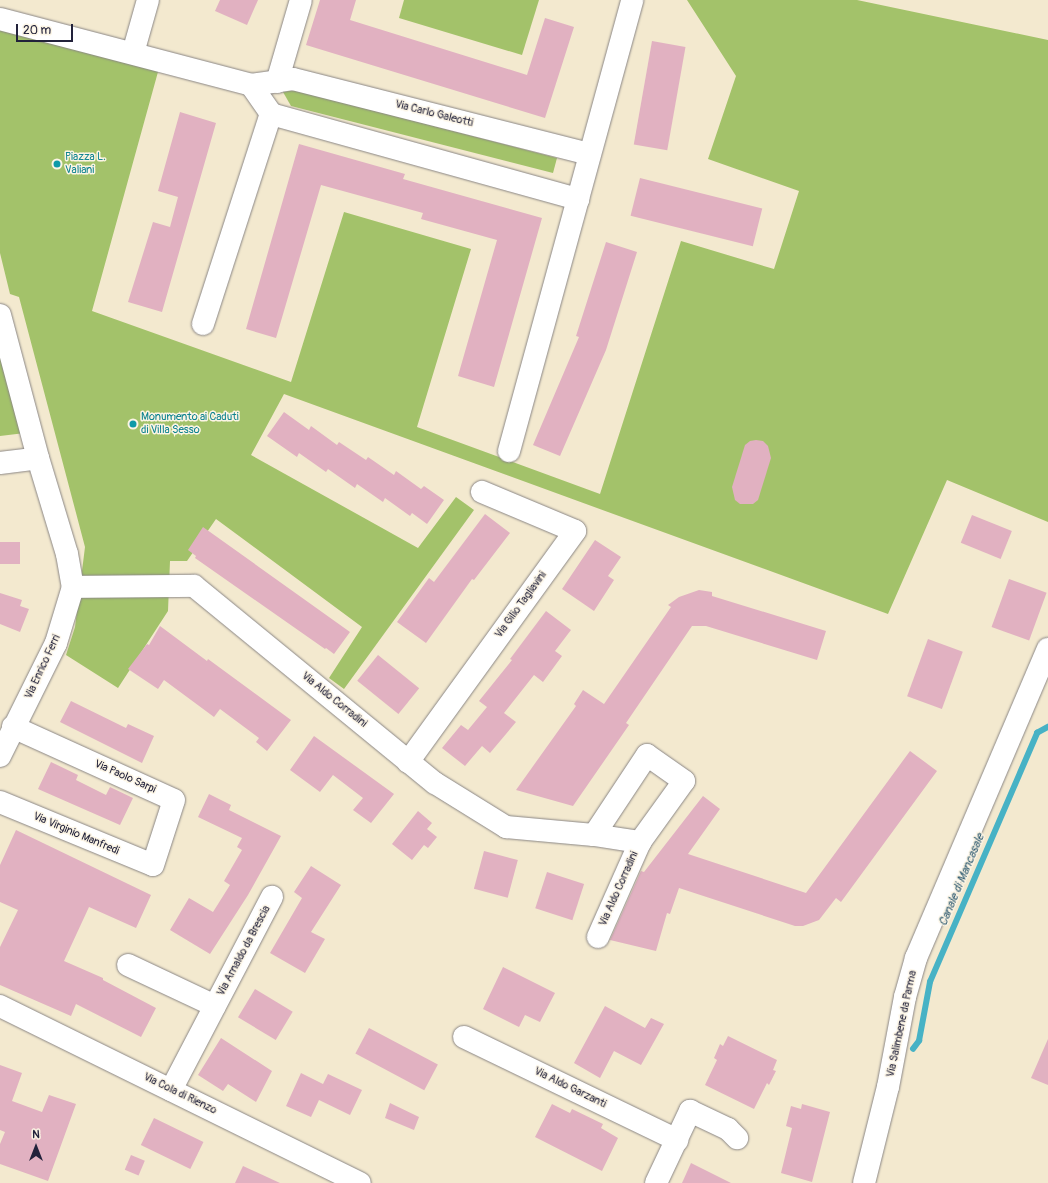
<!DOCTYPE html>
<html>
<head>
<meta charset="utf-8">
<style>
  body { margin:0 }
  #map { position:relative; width:1048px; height:1183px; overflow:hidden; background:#f3e9cf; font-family:Pangolin,sans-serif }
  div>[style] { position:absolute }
  .green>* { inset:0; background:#a3c26a }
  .stream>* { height:5.5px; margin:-2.75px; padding:0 2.75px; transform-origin:2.75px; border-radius:2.75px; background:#47b2c5 }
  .building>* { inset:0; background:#e1b1c1; transform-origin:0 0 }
  .roads { filter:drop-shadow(0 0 1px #8a8685) drop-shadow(0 0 1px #8a8685) }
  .minor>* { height:22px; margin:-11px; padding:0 11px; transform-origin:11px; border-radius:11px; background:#fff }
  .dots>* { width:11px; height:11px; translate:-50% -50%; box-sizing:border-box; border:2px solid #fcf5e5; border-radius:50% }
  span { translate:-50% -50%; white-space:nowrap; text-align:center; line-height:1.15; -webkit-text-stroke:3px #fcf5e5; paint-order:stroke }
  .street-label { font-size:11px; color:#22223b }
  .culture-label { font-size:11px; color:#0d838f }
  .left { translate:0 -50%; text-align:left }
  .water-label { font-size:12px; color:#315c72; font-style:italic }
  .north { position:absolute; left:16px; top:1127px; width:40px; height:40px; -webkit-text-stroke:3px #fcf5e5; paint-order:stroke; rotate:0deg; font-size:11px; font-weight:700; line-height:16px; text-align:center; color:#22223b }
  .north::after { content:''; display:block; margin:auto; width:14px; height:18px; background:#22223b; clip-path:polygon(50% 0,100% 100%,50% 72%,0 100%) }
  .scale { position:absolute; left:16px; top:24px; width:57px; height:18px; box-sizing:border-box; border:2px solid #22223b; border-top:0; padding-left:5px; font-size:12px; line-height:14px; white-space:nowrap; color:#22223b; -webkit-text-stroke:3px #fcf5e5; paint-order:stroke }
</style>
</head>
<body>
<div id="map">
  <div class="green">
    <i style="clip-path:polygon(404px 0,539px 0,522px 55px,399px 18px)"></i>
    <i style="clip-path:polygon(687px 0,857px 0,1048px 40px,1048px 522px,947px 480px,888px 614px,284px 394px,251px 455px,418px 548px,456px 497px,474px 510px,344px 689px,329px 678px,362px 627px,216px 519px,187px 561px,170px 561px,168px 611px,118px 688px,66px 655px,75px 627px,85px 547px,19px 297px,10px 294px,0 253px,0 19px,161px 61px,92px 311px,291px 382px,344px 212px,471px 249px,417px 427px,600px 494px,681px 241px,774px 269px,799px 191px,708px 159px,736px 76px)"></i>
    <i style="clip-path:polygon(295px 90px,557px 158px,553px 173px,291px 106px,283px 92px)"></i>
    <i style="clip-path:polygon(0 339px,25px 433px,0 436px)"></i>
  </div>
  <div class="stream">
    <i style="left:913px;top:1049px;width:10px;rotate:-53deg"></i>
    <i style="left:919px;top:1041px;width:60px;rotate:-79.4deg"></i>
    <i style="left:930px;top:982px;width:271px;rotate:-66.7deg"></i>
    <i style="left:1037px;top:733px;width:13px;rotate:-29deg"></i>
  </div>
  <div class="building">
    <i style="clip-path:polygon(220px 0,258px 0,247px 25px,215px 11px)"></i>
    <i style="clip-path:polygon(320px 0,356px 0,350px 20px,527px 75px,545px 18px,574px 27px,545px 118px,306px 45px)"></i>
    <i style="left:652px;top:41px;width:34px;height:105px;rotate:10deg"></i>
    <i style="clip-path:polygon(180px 112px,216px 123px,162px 312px,128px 302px,153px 222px,170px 227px,178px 197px,158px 191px)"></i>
    <i style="clip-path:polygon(299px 144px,405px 174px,403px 179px,542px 218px,494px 387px,458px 376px,497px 240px,421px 219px,423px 213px,321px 185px,276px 338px,246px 329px)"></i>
    <i style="left:640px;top:178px;width:126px;height:39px;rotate:14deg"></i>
    <i style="clip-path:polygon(606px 242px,637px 252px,606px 350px,560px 456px,533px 445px,579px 337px,576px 336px)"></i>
    <i style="clip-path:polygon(284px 412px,309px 430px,311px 426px,337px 445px,339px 442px,366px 460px,368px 457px,394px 475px,396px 471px,421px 489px,424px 486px,444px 500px,427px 524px,412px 513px,410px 516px,385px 498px,383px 502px,357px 484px,355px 488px,328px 469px,326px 472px,299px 453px,297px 457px,267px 436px)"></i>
    <i style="clip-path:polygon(756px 440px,763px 441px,768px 446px,771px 458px,758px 500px,753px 504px,740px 504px,735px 500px,732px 487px,745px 445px,750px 441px)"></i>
    <i style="clip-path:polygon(485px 514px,510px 533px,474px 580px,472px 579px,426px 643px,397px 622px,429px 578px,434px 582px)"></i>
    <i style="left:972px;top:515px;width:43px;height:30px;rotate:22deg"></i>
    <i style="clip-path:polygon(203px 527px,350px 632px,334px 654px,326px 648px,325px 649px,195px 558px,196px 556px,188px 550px)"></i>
    <i style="clip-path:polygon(595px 540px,621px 557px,608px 576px,614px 580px,594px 611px,562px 589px)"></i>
    <i style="left:0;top:542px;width:20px;height:22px"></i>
    <i style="left:1009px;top:579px;width:40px;height:51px;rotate:20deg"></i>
    <i style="clip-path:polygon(699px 590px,712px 592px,712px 596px,826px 631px,817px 660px,706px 626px,692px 626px,626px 723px,629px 725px,573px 806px,516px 790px,576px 706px,574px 704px,583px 690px,604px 704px,671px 607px,668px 605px,679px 597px)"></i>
    <i style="clip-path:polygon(0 593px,22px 600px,20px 606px,29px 609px,20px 632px,0 624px)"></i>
    <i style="clip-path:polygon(546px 611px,571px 630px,555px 651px,562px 656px,543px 682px,534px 675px,504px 713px,516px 722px,490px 753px,482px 746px,465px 766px,442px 748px,461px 725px,468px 730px,487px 707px,479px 701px,512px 660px,510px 659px)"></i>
    <i style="clip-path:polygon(160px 626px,207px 661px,208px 659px,291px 720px,267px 751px,256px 742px,259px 738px,220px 709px,214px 717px,164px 680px,158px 689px,128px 669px,147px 644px,149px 645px)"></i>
    <i style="left:928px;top:639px;width:37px;height:61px;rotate:20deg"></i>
    <i style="left:378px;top:655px;width:53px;height:33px;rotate:39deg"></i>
    <i style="clip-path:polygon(71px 701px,126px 728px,128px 724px,154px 736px,142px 763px,60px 722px)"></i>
    <i style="clip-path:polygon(314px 736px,394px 794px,371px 823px,353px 810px,363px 798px,333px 775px,320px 792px,290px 770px)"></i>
    <i style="clip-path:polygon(910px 751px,937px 771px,841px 902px,836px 898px,819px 920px,803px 926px,795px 926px,679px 888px,670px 914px,667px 913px,656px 951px,610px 940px,641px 871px,644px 872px,703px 796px,720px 809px,688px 854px,806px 893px)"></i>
    <i style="clip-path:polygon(51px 762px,78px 775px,76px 780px,106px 795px,110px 787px,133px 798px,120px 825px,38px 789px)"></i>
    <i style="clip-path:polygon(209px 794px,231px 805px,229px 810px,281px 836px,248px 895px,210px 954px,170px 930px,189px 898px,213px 912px,230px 885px,224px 881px,242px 850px,237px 847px,242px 838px,198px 817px)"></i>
    <i style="clip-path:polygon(418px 811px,432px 823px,427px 829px,437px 837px,428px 848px,424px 845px,412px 860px,392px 844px)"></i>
    <i style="clip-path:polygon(16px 830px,151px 895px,136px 928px,89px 907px,64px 961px,103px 978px,103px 980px,156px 1008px,141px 1037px,76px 1004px,71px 1016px,0 985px,0 947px,18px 910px,0 902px,0 865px)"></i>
    <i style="left:484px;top:851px;width:35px;height:39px;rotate:15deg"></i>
    <i style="clip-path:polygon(311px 866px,341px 885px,311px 932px,325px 939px,305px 973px,270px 953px,302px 898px,294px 892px)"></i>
    <i style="left:547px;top:872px;width:39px;height:38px;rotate:18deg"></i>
    <i style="clip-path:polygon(503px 967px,555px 993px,540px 1022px,525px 1015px,519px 1027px,483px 1009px)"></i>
    <i style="left:255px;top:989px;width:44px;height:33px;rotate:31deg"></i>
    <i style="clip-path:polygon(605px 1006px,645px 1028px,651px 1018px,664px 1024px,641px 1065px,614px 1051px,600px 1078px,574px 1063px)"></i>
    <i style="left:369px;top:1028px;width:78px;height:29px;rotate:28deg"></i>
    <i style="clip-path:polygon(728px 1036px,777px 1060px,773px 1070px,776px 1071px,769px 1085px,767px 1083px,754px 1109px,705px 1085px,717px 1060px,714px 1058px,720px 1044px,723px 1046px)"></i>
    <i style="clip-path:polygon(221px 1038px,272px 1071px,256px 1102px,228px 1084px,223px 1091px,198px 1075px)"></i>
    <i style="clip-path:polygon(1048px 1039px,1048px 1085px,1031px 1078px)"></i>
    <i style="clip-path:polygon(0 1065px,22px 1073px,12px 1101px,42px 1112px,49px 1095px,76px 1104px,48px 1181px,0 1164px,0 1144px,5px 1132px,0 1130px)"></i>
    <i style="clip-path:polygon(301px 1073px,323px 1084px,328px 1074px,362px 1090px,350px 1115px,319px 1100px,311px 1117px,286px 1106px)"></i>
    <i style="clip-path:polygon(390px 1103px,419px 1117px,414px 1130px,385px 1118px)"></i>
    <i style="clip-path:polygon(552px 1104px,570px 1113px,572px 1109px,603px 1124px,601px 1128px,618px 1138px,602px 1171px,535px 1137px)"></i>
    <i style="clip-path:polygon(802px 1104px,830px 1112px,812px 1182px,781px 1173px,792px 1128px,786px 1126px,791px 1106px,801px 1109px)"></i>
    <i style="left:154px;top:1118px;width:55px;height:30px;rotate:26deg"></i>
    <i style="left:131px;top:1155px;width:15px;height:16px;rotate:23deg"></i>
    <i style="clip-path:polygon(691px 1163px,731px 1183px,682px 1183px)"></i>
    <i style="clip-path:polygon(243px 1166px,280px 1183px,235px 1183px)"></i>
  </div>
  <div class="roads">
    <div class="minor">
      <i style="left:0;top:19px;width:260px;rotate:14.7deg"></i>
      <i style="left:251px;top:85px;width:35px;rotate:55deg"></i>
      <i style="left:271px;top:114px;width:319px;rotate:15.5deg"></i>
      <i style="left:133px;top:53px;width:55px;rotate:-74.2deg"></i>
      <i style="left:277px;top:82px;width:85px;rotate:-73.7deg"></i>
      <i style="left:251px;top:85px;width:42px;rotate:-8.1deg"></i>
      <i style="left:293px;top:79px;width:306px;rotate:14.2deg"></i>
      <i style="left:0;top:315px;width:148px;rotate:75.1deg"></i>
      <i style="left:38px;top:458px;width:100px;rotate:73.2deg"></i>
      <i style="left:67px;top:554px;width:34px;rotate:80deg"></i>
      <i style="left:73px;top:587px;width:59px;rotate:106.9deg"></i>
      <i style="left:56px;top:643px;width:126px;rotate:116.4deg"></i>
      <i style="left:203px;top:324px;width:221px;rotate:-72.1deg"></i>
      <i style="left:509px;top:451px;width:467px;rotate:-74.7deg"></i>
      <i style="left:0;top:463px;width:38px;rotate:-7deg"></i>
      <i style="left:73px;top:587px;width:121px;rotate:-0.5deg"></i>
      <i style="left:194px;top:586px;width:311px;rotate:39.3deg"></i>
      <i style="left:435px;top:783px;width:84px;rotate:31.8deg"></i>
      <i style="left:506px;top:827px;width:88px;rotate:5.2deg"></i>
      <i style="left:594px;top:835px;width:47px;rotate:8.7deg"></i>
      <i style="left:640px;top:842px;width:75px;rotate:-54.2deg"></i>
      <i style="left:684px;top:781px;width:45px;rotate:-144.9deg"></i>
      <i style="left:647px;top:755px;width:96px;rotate:123.5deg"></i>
      <i style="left:408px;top:762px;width:285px;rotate:-54.1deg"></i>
      <i style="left:575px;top:531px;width:101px;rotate:-157.2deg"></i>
      <i style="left:0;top:802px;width:165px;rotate:22.4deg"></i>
      <i style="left:153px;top:865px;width:68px;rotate:-72.1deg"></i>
      <i style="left:174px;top:800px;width:177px;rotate:-155.6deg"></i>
      <i style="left:598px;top:937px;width:104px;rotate:-66.1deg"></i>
      <i style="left:128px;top:965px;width:96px;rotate:25.2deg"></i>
      <i style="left:0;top:1006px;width:401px;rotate:26.2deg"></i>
      <i style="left:464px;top:1037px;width:237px;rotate:25.8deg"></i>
      <i style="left:171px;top:1090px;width:218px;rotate:-62.4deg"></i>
      <i style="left:656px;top:1183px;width:80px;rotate:-64.7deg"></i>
      <i style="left:690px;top:1111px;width:42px;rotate:25.3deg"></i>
      <i style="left:728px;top:1129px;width:13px;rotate:45deg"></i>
      <i style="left:864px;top:1183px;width:99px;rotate:-76deg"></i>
      <i style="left:888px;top:1087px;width:92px;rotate:-79.3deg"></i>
      <i style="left:905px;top:997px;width:41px;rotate:-74.2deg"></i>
      <i style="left:916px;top:958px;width:336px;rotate:-66.9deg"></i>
    </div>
  </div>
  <div class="dots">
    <i style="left:57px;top:164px;background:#0f9aa8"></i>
    <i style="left:133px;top:424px;background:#0f9aa8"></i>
  </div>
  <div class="street-label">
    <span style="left:434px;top:114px;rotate:14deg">Via Carlo Galeotti</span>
    <span style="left:521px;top:605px;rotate:-54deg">Via Gilio Tagliavini</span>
    <span style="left:43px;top:667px;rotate:-65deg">Via Enrico Ferri</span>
    <span style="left:334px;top:700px;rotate:39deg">Via Aldo Corradini</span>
    <span style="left:125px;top:777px;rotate:24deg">Via Paolo Sarpi</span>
    <span style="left:76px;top:834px;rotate:23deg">Via Virginio Manfredi</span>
    <span style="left:619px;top:889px;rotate:-66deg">Via Aldo Corradini</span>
    <span style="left:244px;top:951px;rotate:-62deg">Via Arnaldo da Brescia</span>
    <span style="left:902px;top:1024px;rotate:-78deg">Via Salimbene da Parma</span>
    <span style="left:570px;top:1088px;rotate:26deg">Via Aldo Garzanti</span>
    <span style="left:180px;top:1094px;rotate:26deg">Via Cola di Rienzo</span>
  </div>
  <div class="culture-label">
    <span class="left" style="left:65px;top:164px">Piazza L.<br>Valiani</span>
    <span class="left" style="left:141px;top:424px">Monumento ai Caduti<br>di Villa Sesso</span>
  </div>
  <div class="water-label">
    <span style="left:962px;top:880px;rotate:-67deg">Canale di Mancasale</span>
  </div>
  <div class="north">N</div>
  <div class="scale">20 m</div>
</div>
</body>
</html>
